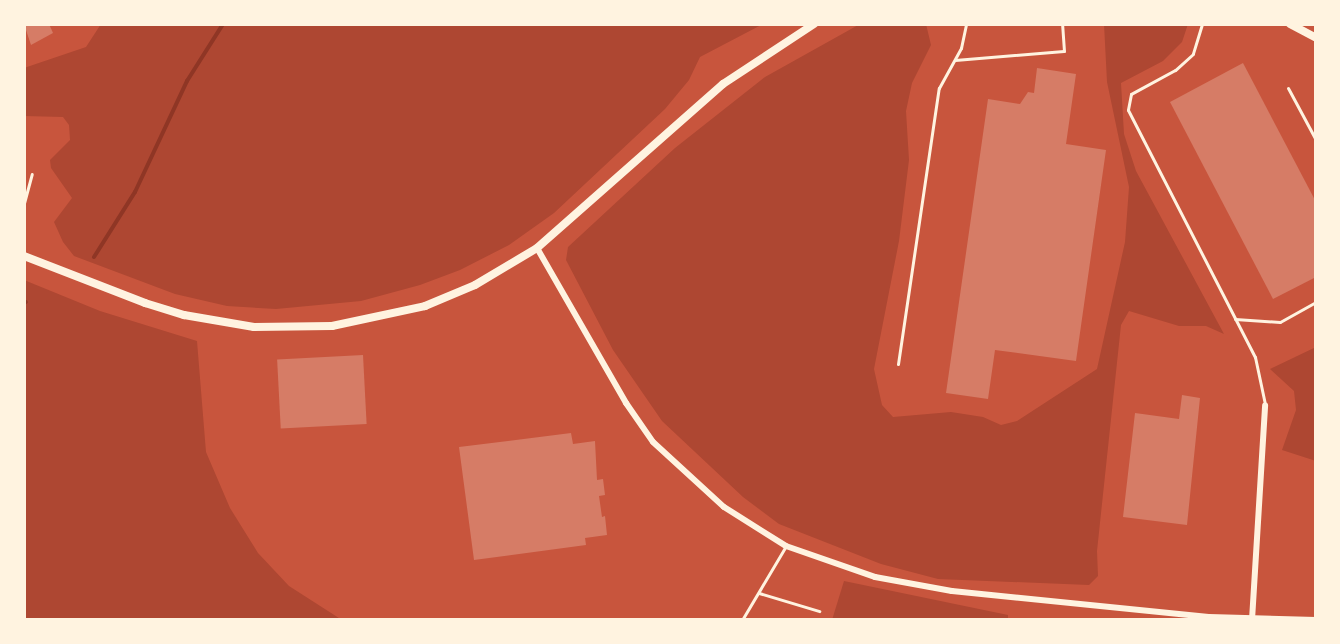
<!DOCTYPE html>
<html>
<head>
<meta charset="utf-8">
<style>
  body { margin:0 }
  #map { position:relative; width:1340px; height:644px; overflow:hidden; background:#c8553d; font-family:Figtree,sans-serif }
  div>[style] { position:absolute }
  .green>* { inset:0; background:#ae4732 }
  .stream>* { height:4px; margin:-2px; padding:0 2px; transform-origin:2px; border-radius:2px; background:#8f3625 }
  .building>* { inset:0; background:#d67c66; transform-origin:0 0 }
  .service>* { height:3px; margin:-1.5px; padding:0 1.5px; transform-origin:1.5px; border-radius:1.5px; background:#fff3e0 }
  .minor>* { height:6px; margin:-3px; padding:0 3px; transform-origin:3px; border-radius:3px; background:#fff3e0 }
  .tertiary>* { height:8px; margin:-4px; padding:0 4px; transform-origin:4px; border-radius:4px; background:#fff3e0 }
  span { translate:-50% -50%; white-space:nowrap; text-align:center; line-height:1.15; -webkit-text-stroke:4.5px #fff3e0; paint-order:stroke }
  .frame { position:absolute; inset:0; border:26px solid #fff3e0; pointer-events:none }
</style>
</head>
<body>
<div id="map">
  <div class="green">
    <i style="clip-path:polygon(101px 24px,763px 24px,700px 57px,689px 80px,665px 109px,554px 213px,509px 245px,460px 270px,420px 285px,361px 301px,276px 309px,227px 306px,175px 294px,74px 256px,63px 242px,54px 222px,72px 198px,51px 168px,50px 160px,70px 140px,69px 125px,63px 117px,24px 116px,24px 68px,86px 47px)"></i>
    <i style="clip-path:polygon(860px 24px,926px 24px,931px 45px,912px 83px,906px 111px,909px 160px,899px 241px,874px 369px,882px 405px,893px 417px,951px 412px,983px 417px,1001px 425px,1017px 421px,1097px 369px,1125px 242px,1129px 187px,1107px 82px,1104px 24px,1188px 24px,1182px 42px,1163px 61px,1121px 83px,1124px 134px,1136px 171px,1224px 334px,1206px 326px,1179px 326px,1129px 311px,1121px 325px,1097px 551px,1098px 576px,1089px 585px,938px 579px,881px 564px,779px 524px,743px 497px,662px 421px,613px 350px,566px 260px,568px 247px,675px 148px,765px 77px)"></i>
    <i style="clip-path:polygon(24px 280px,100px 311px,197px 341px,206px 452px,230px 508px,258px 553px,289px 586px,342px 620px,24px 620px)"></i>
    <i style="clip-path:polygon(1316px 347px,1316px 461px,1282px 450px,1296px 410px,1294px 391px,1270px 369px)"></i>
    <i style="clip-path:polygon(844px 581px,1008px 615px,1008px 620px,832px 620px)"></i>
  </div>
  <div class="stream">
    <i style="left:94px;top:257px;width:77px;rotate:-57.8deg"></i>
    <i style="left:135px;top:192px;width:123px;rotate:-64.9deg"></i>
    <i style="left:187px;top:81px;width:67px;rotate:-57.7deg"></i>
    <i style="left:24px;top:303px;width:2px;rotate:-27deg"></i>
  </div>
  <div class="building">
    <i style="clip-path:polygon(24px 24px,49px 24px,53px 33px,31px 45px)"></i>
    <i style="clip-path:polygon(1243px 63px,1316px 202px,1316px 277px,1273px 299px,1170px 102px)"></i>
    <i style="clip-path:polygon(1037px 68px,1076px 74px,1066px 144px,1106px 150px,1076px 361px,995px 350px,988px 399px,946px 393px,988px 99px,1020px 104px,1028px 92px,1034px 93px)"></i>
    <i style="left:363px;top:355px;width:69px;height:86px;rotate:87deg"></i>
    <i style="clip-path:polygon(1182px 395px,1200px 398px,1187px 525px,1123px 517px,1135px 413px,1179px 419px)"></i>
    <i style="clip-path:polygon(571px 433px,573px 444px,595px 441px,597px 480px,603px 479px,605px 495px,599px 496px,602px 517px,605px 516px,607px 535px,585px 538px,586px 545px,474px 560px,459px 447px)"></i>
  </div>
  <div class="service">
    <i style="left:1202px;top:24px;width:31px;rotate:107deg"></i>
    <i style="left:1193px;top:54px;width:24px;rotate:138deg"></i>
    <i style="left:1175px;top:70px;width:50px;rotate:151.4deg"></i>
    <i style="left:1131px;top:94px;width:16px;rotate:101deg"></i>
    <i style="left:1128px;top:110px;width:278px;rotate:62.8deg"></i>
    <i style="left:1255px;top:357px;width:48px;rotate:78deg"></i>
    <i style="left:955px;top:60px;width:109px;rotate:-4.7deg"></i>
    <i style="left:1064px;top:51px;width:27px;rotate:-94deg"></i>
    <i style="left:1288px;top:88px;width:59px;rotate:61.7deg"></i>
    <i style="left:24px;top:203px;width:30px;rotate:-75deg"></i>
    <i style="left:1235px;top:319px;width:45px;rotate:3.8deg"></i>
    <i style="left:1280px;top:322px;width:41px;rotate:-29.1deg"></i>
    <i style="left:898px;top:364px;width:279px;rotate:-81.6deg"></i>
    <i style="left:939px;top:88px;width:46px;rotate:-61.2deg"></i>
    <i style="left:961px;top:48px;width:25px;rotate:-78deg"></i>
    <i style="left:759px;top:593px;width:63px;rotate:16.7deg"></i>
    <i style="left:742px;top:620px;width:86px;rotate:-59.3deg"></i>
  </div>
  <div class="minor">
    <i style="left:537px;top:248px;width:179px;rotate:60.1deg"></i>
    <i style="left:626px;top:403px;width:47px;rotate:55.3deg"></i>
    <i style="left:653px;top:442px;width:96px;rotate:42.5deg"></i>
    <i style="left:724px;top:507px;width:73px;rotate:32.2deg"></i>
    <i style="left:786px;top:546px;width:94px;rotate:19.2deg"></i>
    <i style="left:875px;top:577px;width:78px;rotate:10.3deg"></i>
    <i style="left:952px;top:591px;width:258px;rotate:5.8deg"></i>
    <i style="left:1209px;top:617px;width:107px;rotate:1.6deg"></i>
    <i style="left:1252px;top:620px;width:215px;rotate:-86.5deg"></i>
  </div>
  <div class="tertiary">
    <i style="left:1290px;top:24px;width:30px;rotate:28deg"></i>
    <i style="left:24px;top:256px;width:130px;rotate:21.2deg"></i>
    <i style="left:145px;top:303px;width:41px;rotate:17.1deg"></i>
    <i style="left:184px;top:315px;width:71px;rotate:9.7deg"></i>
    <i style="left:254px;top:327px;width:78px;rotate:-0.7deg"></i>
    <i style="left:332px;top:326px;width:95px;rotate:-12.1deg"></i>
    <i style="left:425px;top:306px;width:54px;rotate:-22.8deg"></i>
    <i style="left:475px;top:285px;width:72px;rotate:-30.8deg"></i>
    <i style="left:537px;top:248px;width:248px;rotate:-41.4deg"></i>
    <i style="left:723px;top:84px;width:109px;rotate:-33.4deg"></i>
  </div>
  <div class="frame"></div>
</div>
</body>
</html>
